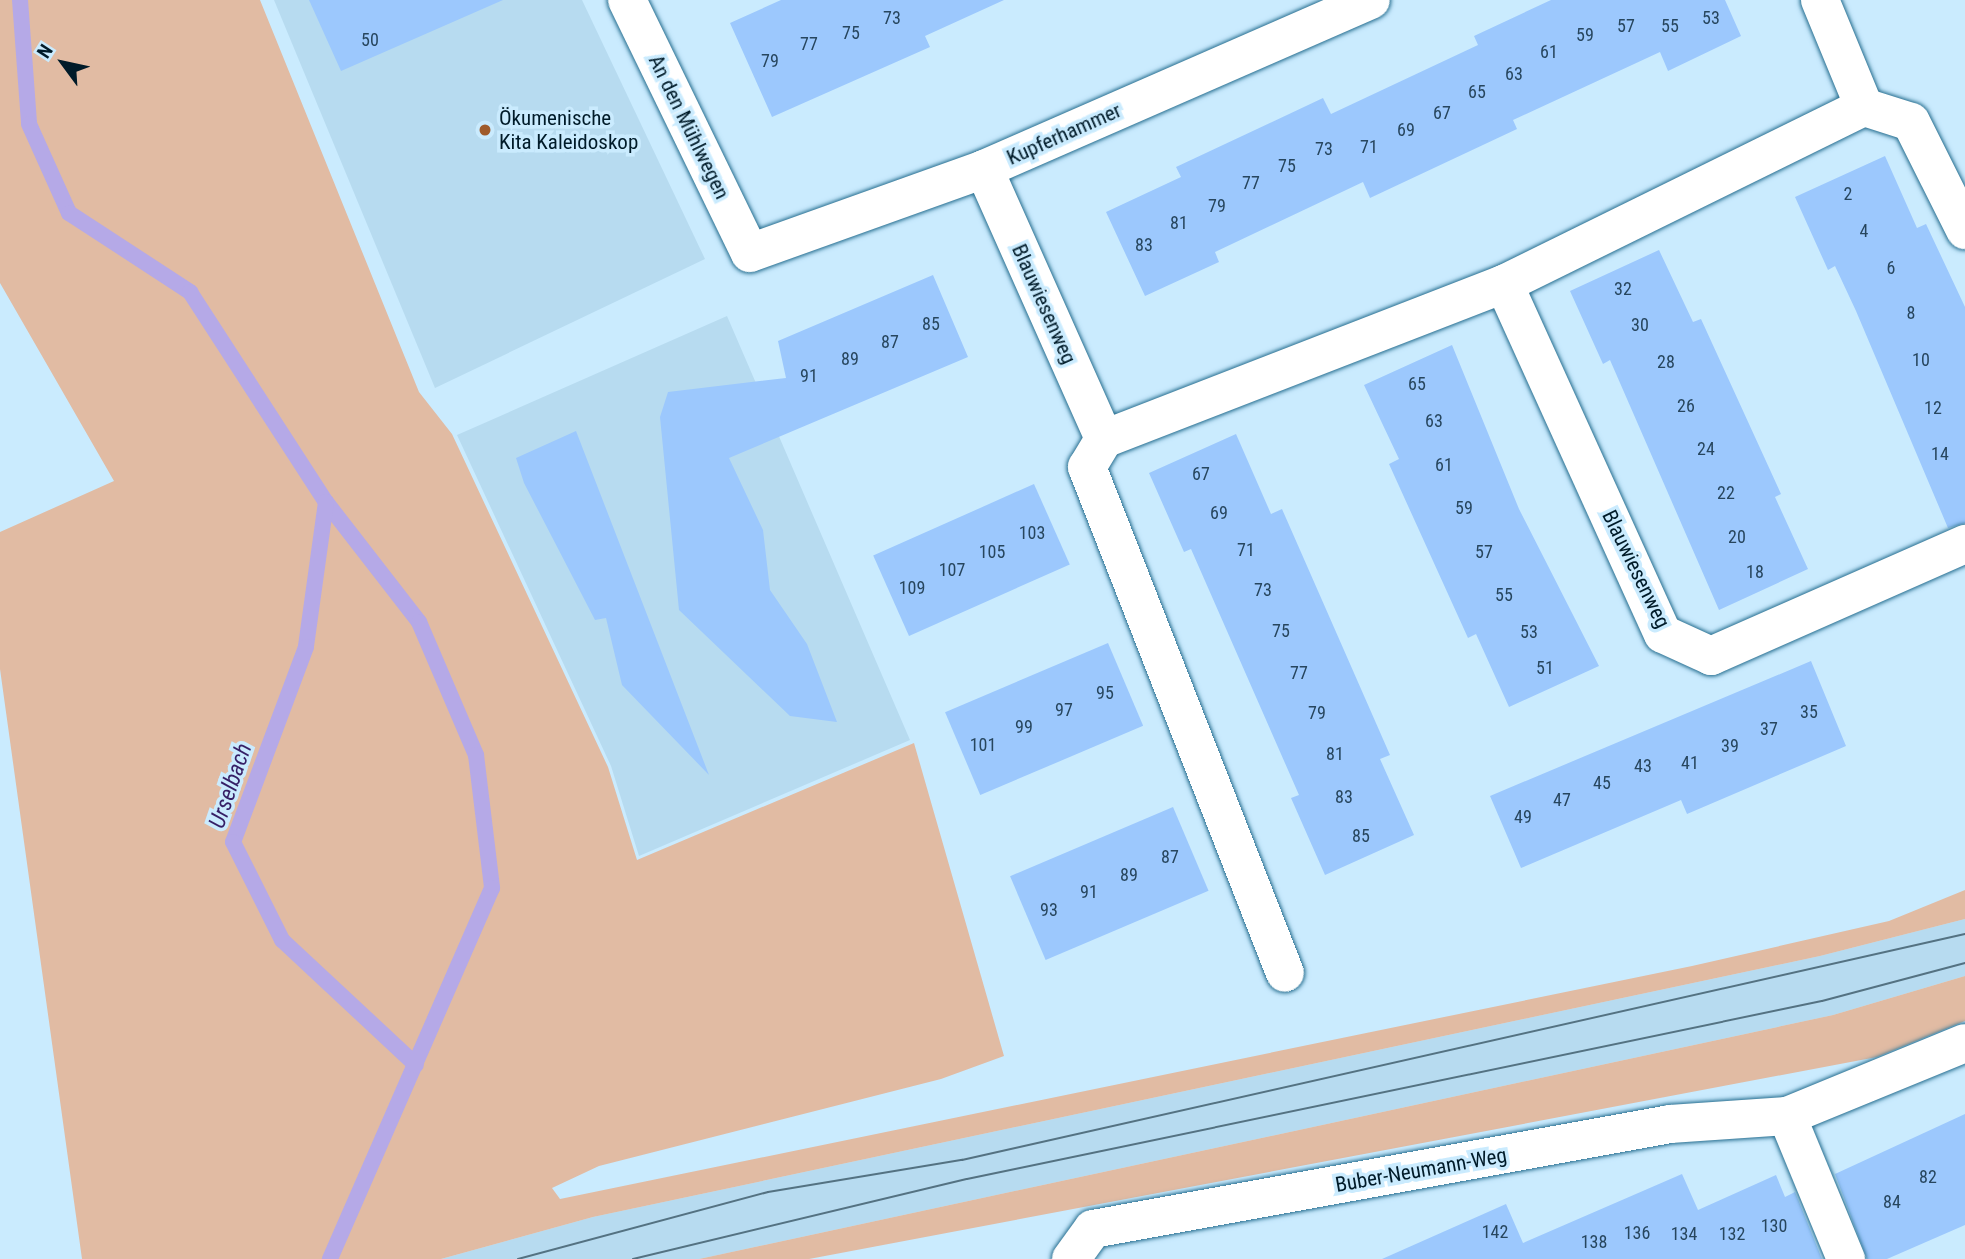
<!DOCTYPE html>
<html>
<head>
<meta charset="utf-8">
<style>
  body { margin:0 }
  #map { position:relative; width:1965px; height:1259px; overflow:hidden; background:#caebfe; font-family:"Roboto Condensed",sans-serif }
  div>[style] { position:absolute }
  .built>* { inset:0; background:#b7dbf0 }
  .green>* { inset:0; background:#e1bba3 }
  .stream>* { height:16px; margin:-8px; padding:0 8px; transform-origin:8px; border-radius:8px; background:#b5a9e7 }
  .building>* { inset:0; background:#9cc8fd; transform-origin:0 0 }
  .roads { filter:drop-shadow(0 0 2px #266e90) drop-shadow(0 0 2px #266e90) }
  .street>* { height:38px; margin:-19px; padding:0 19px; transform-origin:19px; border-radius:19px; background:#fff }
  .tram>* { height:2px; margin:-1px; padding:0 1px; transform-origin:1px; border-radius:1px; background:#547282 }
  .dots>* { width:19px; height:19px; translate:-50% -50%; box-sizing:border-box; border:4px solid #caebfe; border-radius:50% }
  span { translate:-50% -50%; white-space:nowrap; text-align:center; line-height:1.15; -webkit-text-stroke:7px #caebfe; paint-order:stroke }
  .number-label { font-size:18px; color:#27465e }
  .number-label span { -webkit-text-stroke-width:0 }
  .poi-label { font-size:21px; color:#001b29 }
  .left { translate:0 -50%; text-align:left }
  .street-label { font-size:21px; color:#001b29 }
  .water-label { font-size:23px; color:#361f66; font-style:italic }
  .north { position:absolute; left:28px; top:28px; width:70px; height:70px; -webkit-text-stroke:5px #caebfe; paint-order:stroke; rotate:303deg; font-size:19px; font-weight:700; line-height:28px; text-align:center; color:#001b29 }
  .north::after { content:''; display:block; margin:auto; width:24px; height:32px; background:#001b29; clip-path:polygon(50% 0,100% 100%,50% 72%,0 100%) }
</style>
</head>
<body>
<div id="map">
  <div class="built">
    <i style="clip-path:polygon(274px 0,582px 0,705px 259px,435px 388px)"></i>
    <i style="clip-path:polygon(727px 316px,910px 740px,639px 856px,611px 766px,457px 435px)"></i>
    <i style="clip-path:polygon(1965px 919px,1965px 976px,1833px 1015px,699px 1259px,441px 1259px,593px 1217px,1820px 956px)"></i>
  </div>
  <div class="green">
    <i style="clip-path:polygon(0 0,260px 0,419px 392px,452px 434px,608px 767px,637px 860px,914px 743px,1004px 1056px,941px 1079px,599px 1166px,552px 1188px,560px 1199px,1692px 966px,1889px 921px,1965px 890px,1965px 919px,1820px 956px,593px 1217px,441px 1259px,337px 1259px,335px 1254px,326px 1259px,82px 1259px,0 669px,0 532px,114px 481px,0 283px)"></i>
    <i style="clip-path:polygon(1965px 976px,1965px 1021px,1877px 1057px,809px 1259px,699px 1259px,1833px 1015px)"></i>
  </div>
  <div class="stream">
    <i style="left:20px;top:0;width:124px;rotate:85.8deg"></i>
    <i style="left:29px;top:124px;width:98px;rotate:65.8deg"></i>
    <i style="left:69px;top:213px;width:145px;rotate:33.1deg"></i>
    <i style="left:190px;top:292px;width:250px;rotate:57.1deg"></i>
    <i style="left:326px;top:502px;width:152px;rotate:52.2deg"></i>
    <i style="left:419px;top:622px;width:145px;rotate:66.8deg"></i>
    <i style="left:476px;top:755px;width:134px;rotate:83.1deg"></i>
    <i style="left:492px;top:888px;width:405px;rotate:113.6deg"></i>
    <i style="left:326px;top:502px;width:146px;rotate:97.9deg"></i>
    <i style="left:306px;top:647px;width:208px;rotate:110.5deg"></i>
    <i style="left:233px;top:842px;width:110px;rotate:63.4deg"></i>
    <i style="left:282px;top:940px;width:183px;rotate:43deg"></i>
  </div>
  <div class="building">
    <i style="clip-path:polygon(309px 0,503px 0,341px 71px)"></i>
    <i style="clip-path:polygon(781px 0,1004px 0,925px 36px,930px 47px,772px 117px,730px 23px)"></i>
    <i style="clip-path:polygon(1551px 0,1725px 0,1741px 36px,1668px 71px,1660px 52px,1513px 120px,1517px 129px,1370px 198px,1363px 182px,1215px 252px,1219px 262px,1145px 296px,1106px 212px,1181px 177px,1176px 167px,1323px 98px,1331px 114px,1478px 45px,1474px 36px)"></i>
    <i style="clip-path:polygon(1885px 156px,1917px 228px,1926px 224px,1965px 307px,1965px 523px,1948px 528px,1856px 311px,1835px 266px,1828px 270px,1795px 197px)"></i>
    <i style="clip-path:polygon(1659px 250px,1693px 322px,1701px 319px,1781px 494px,1775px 497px,1808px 569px,1719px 610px,1610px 360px,1603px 364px,1570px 291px)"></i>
    <i style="clip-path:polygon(933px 275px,968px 357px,729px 458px,763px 530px,770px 590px,807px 644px,837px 722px,790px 716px,679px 610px,660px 417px,668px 392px,786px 378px,778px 341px)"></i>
    <i style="clip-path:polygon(1452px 345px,1519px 509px,1599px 666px,1509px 707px,1476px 634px,1468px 638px,1389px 464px,1399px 459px,1364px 385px)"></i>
    <i style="clip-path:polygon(576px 431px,709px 775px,622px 685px,606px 618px,595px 620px,524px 483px,516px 458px)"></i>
    <i style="clip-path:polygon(1236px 434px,1271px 514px,1282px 509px,1390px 755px,1380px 759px,1414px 835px,1325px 875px,1291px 798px,1299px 795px,1191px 549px,1184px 552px,1149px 473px)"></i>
    <i style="left:1034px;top:484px;width:88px;height:176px;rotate:66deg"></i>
    <i style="left:1108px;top:643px;width:90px;height:177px;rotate:67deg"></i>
    <i style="clip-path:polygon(1811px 661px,1846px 746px,1687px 814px,1681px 800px,1521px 868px,1490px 796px)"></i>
    <i style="left:1173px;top:807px;width:91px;height:177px;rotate:67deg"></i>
    <i style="clip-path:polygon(1965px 1114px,1965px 1225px,1887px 1259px,1867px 1259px,1835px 1174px)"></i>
    <i style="clip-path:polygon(1682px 1174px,1698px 1210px,1776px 1175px,1785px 1197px,1795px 1192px,1822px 1259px,1382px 1259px,1506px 1204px,1523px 1243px)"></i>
  </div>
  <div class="roads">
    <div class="street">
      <i style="left:627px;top:0;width:281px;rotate:64.1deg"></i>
      <i style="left:750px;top:253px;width:249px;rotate:-19.7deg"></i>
      <i style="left:984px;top:169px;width:422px;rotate:-23.6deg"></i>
      <i style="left:1820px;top:0;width:116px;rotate:67.6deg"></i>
      <i style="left:1864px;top:107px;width:49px;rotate:17.7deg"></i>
      <i style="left:1911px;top:122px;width:121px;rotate:63.4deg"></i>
      <i style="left:984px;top:169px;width:295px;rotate:66deg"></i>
      <i style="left:1104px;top:439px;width:33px;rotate:121deg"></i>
      <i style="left:1087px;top:467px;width:543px;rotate:68.63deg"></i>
      <i style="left:1504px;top:284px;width:384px;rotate:65.6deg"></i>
      <i style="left:1663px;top:634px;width:53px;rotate:24.6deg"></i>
      <i style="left:1711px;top:656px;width:278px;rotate:-23.8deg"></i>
      <i style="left:1104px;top:439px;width:429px;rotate:-21.2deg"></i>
      <i style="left:1504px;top:284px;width:401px;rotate:-26.2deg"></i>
      <i style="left:1787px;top:1116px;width:155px;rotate:67.6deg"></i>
      <i style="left:1071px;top:1259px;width:37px;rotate:-54deg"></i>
      <i style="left:1093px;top:1229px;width:586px;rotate:-10.31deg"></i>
      <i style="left:1670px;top:1124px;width:117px;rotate:-3.9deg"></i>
      <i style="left:1787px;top:1116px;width:192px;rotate:-22.3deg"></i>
    </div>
  </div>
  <div class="tram">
    <i style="left:518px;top:1259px;width:259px;rotate:-15deg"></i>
    <i style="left:768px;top:1192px;width:197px;rotate:-9.4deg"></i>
    <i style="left:962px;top:1160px;width:1028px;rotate:-12.7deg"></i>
    <i style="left:633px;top:1259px;width:343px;rotate:-13.5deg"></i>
    <i style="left:967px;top:1179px;width:873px;rotate:-11.76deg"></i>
    <i style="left:1822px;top:1001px;width:148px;rotate:-14.9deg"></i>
  </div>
  <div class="dots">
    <i style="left:485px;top:130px;background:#9f5b2c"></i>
  </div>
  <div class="number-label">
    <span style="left:892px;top:18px">73</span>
    <span style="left:1711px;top:18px">53</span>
    <span style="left:1626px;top:26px">57</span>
    <span style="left:1670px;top:26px">55</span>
    <span style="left:851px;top:33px">75</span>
    <span style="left:1585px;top:35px">59</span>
    <span style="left:370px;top:40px">50</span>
    <span style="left:809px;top:44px">77</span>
    <span style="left:1549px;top:52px">61</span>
    <span style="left:770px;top:61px">79</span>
    <span style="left:1514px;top:74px">63</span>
    <span style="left:1477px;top:92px">65</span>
    <span style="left:1442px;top:113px">67</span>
    <span style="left:1406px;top:130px">69</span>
    <span style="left:1369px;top:147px">71</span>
    <span style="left:1324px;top:149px">73</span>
    <span style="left:1287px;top:166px">75</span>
    <span style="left:1251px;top:183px">77</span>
    <span style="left:1848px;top:194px">2</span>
    <span style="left:1217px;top:206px">79</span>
    <span style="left:1179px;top:223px">81</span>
    <span style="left:1864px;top:231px">4</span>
    <span style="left:1144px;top:245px">83</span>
    <span style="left:1891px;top:268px">6</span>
    <span style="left:1623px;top:289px">32</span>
    <span style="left:1911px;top:313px">8</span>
    <span style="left:931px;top:324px">85</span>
    <span style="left:1640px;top:325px">30</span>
    <span style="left:890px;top:342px">87</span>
    <span style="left:850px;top:359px">89</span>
    <span style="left:1921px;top:360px">10</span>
    <span style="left:1666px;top:362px">28</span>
    <span style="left:809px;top:376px">91</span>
    <span style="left:1417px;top:384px">65</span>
    <span style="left:1686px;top:406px">26</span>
    <span style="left:1933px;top:408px">12</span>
    <span style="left:1434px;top:421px">63</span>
    <span style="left:1706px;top:449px">24</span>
    <span style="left:1940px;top:454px">14</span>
    <span style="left:1444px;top:465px">61</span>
    <span style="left:1201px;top:474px">67</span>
    <span style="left:1726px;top:493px">22</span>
    <span style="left:1464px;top:508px">59</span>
    <span style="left:1219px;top:513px">69</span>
    <span style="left:1032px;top:533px">103</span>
    <span style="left:1737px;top:537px">20</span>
    <span style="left:1246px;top:550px">71</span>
    <span style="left:992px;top:552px">105</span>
    <span style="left:1484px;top:552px">57</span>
    <span style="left:952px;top:570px">107</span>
    <span style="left:1755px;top:572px">18</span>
    <span style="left:912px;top:588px">109</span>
    <span style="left:1263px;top:590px">73</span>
    <span style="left:1504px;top:595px">55</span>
    <span style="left:1281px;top:631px">75</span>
    <span style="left:1529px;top:632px">53</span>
    <span style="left:1545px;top:668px">51</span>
    <span style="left:1299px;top:673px">77</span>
    <span style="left:1105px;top:693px">95</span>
    <span style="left:1064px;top:710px">97</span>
    <span style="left:1809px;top:712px">35</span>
    <span style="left:1317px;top:713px">79</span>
    <span style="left:1024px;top:727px">99</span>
    <span style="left:1769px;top:729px">37</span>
    <span style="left:983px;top:745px">101</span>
    <span style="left:1730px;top:746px">39</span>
    <span style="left:1335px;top:754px">81</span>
    <span style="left:1690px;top:763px">41</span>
    <span style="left:1643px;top:766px">43</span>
    <span style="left:1602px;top:783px">45</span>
    <span style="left:1344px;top:797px">83</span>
    <span style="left:1562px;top:800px">47</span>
    <span style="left:1523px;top:817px">49</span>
    <span style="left:1361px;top:836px">85</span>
    <span style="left:1170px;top:857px">87</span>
    <span style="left:1129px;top:875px">89</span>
    <span style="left:1089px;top:892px">91</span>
    <span style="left:1049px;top:910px">93</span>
    <span style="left:1928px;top:1177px">82</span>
    <span style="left:1892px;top:1202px">84</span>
    <span style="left:1774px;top:1226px">130</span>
    <span style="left:1495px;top:1232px">142</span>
    <span style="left:1637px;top:1233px">136</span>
    <span style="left:1684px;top:1234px">134</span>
    <span style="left:1732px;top:1234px">132</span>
    <span style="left:1594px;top:1242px">138</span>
  </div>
  <div class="poi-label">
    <span class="left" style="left:499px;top:130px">Ökumenische<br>Kita Kaleidoskop</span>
  </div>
  <div class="street-label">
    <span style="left:689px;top:127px;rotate:64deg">An den Mühlwegen</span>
    <span style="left:1064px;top:134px;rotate:-24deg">Kupferhammer</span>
    <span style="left:1044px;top:304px;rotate:66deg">Blauwiesenweg</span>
    <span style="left:1636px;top:569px;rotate:64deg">Blauwiesenweg</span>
    <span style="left:1421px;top:1170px;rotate:-10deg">Buber-Neumann-Weg</span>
  </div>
  <div class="water-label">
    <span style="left:231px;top:786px;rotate:-71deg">Urselbach</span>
  </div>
  <div class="north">N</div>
</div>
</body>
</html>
